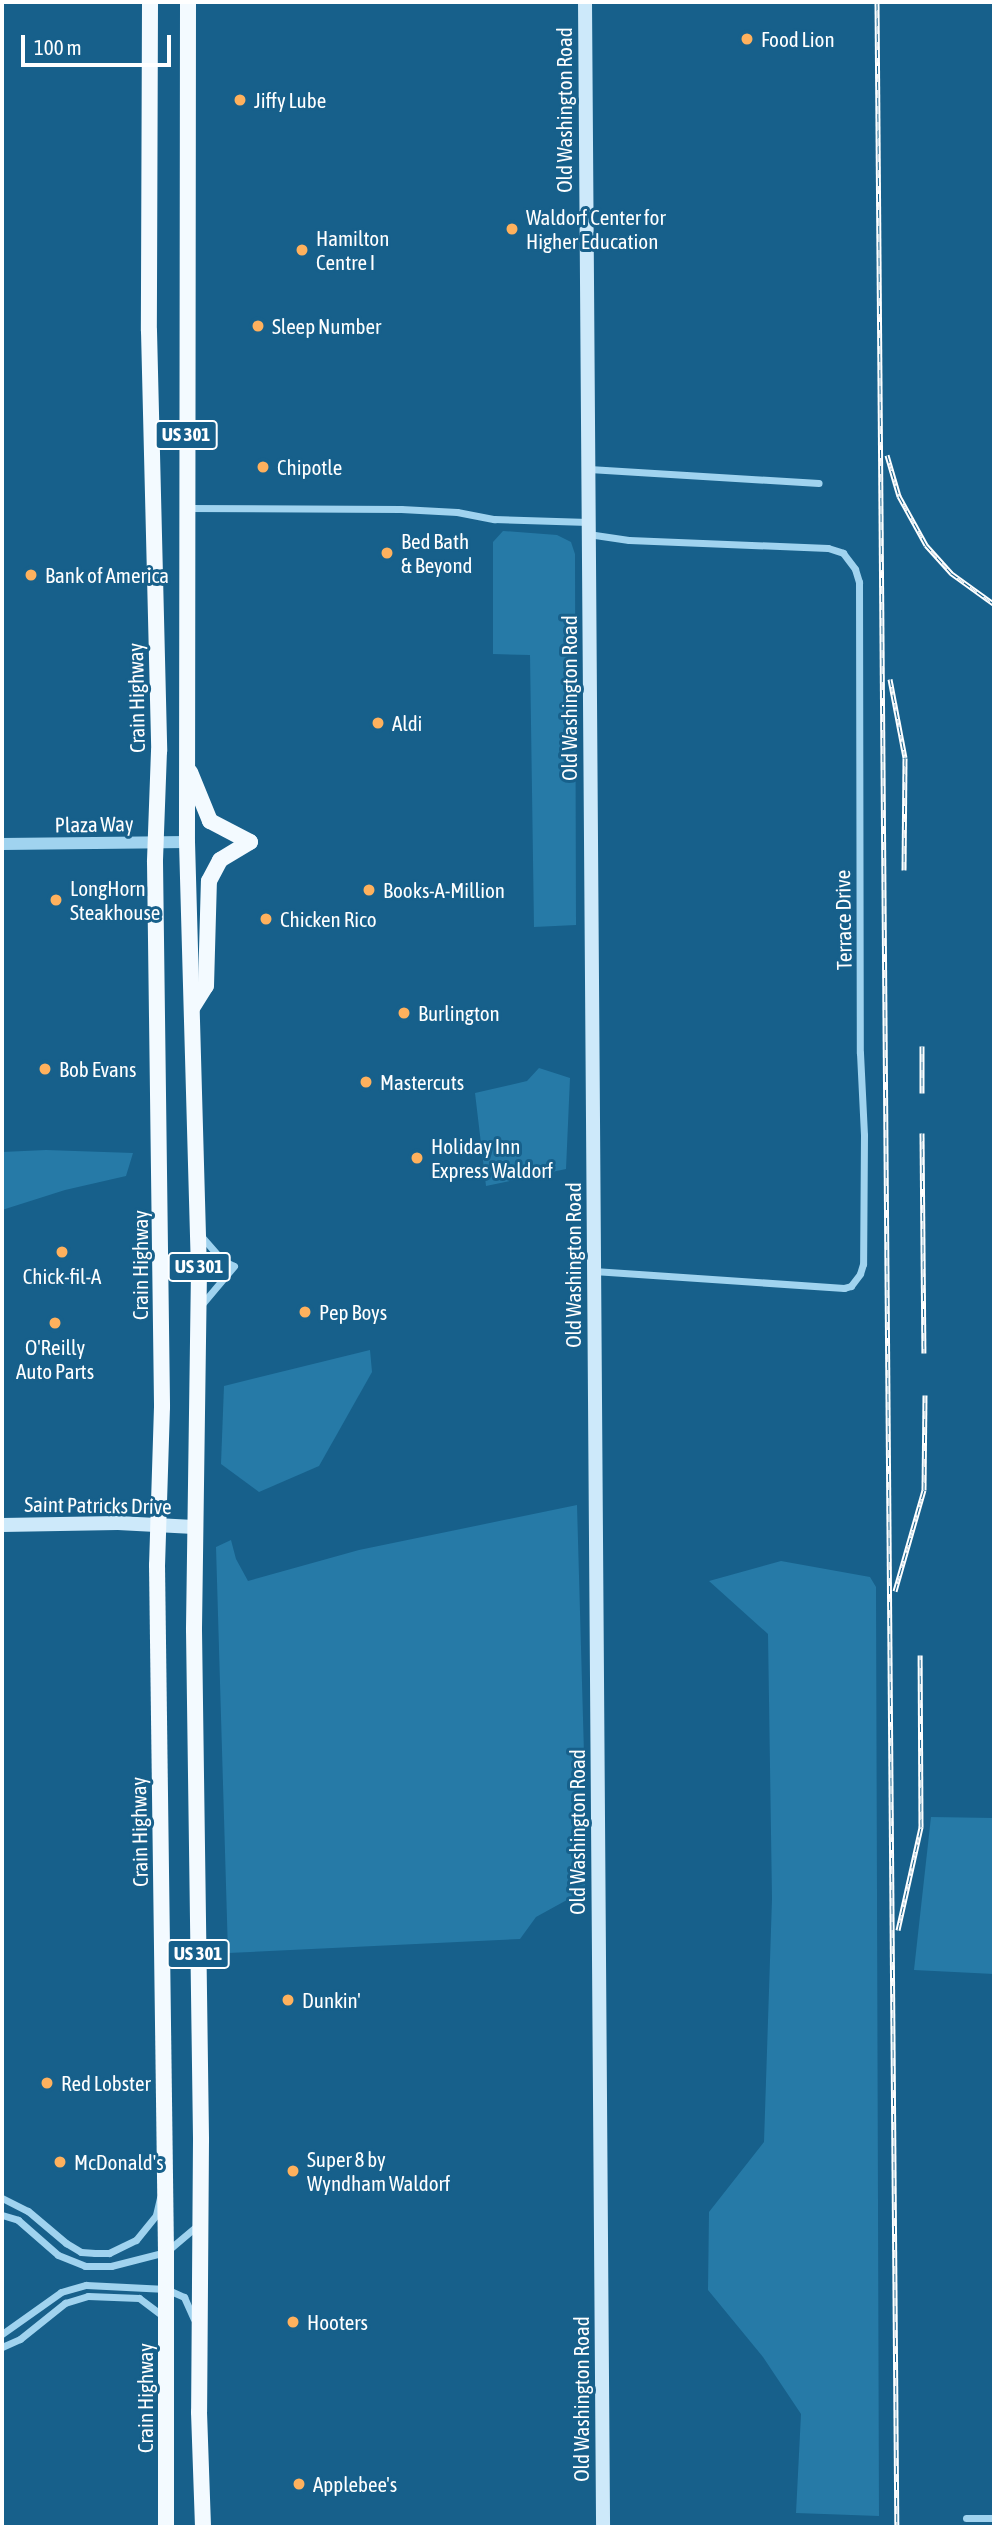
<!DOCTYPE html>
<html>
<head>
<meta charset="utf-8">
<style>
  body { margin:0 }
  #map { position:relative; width:996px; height:2529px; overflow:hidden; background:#17608b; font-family:"Asap Condensed",sans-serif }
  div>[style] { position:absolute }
  .green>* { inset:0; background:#267aa7 }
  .minor>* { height:7px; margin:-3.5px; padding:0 3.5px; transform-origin:3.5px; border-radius:3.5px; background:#a0d3ef }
  .tertiary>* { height:12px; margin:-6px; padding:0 6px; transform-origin:6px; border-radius:6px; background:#a0d3ef }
  .secondary>* { height:14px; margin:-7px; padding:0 7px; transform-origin:7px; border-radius:7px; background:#cde9fa }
  .trunk>* { height:16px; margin:-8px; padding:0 8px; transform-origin:8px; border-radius:8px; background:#f3faff }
  .rail>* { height:5px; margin-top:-2.5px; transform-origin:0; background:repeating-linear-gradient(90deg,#17608b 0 8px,#fff 0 16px); box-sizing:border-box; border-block:2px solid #fff }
  .dots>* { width:19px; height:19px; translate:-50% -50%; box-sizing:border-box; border:4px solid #17608b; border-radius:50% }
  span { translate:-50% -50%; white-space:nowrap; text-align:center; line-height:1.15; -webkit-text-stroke:6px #17608b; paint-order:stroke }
  .shield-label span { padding:2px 5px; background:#17608b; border:2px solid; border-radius:5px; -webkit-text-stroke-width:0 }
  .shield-label { font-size:19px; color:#fff; font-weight:700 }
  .poi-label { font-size:21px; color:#fff }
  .left { translate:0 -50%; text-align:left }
  .street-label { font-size:21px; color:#fff }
  .frame { position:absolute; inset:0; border:4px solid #fff; pointer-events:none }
  .scale { position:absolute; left:21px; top:35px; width:150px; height:32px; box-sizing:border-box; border:4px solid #fff; border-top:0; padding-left:9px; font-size:21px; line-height:24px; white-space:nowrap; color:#fff; -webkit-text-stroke:5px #17608b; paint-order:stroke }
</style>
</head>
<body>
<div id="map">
  <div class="green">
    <i style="clip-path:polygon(503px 531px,557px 535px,571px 542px,575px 554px,576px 925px,534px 927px,530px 655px,493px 654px,493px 542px)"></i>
    <i style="clip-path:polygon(539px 1068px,570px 1078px,566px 1169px,486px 1186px,475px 1093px,527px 1081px)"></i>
    <i style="clip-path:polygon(46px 1150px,133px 1153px,126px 1176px,65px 1190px,2px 1210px,2px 1152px)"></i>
    <i style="clip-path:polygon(370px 1350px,372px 1372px,319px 1466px,259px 1492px,221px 1464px,224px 1386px)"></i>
    <i style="clip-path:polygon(577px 1505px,586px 1825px,585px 1890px,536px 1917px,520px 1939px,228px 1953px,216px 1547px,231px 1540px,236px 1559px,248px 1581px,359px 1550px)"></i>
    <i style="clip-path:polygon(781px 1561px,870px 1577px,876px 1587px,879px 2516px,796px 2513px,801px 2414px,763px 2357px,708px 2290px,709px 2212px,764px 2142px,772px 1899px,768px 1634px,709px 1581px)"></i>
    <i style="clip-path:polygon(931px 1817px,994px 1818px,994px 1974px,914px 1970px)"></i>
  </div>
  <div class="minor">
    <i style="left:589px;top:469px;width:230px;rotate:3.5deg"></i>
    <i style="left:187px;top:508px;width:214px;rotate:0.3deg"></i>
    <i style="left:401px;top:509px;width:56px;rotate:3.1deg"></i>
    <i style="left:457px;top:512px;width:38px;rotate:11deg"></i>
    <i style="left:494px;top:519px;width:94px;rotate:1.8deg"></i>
    <i style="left:588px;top:534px;width:41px;rotate:8.3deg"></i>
    <i style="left:629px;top:540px;width:199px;rotate:2.3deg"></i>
    <i style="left:828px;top:548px;width:16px;rotate:18deg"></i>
    <i style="left:843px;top:553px;width:20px;rotate:53deg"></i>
    <i style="left:855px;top:569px;width:14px;rotate:73deg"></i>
    <i style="left:859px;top:582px;width:471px;rotate:89.9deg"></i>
    <i style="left:860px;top:1053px;width:82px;rotate:87.2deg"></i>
    <i style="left:864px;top:1135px;width:129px;rotate:90.4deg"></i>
    <i style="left:863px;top:1264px;width:10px;rotate:107deg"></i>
    <i style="left:860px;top:1274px;width:15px;rotate:127deg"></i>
    <i style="left:851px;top:1286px;width:7px;rotate:164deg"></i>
    <i style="left:844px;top:1288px;width:251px;rotate:-176.1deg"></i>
    <i style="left:202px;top:1237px;width:30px;rotate:49deg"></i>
    <i style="left:222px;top:1260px;width:13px;rotate:27deg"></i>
    <i style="left:234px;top:1266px;width:48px;rotate:130deg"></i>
    <i style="left:2px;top:2198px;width:29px;rotate:27deg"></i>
    <i style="left:28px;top:2211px;width:50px;rotate:40.1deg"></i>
    <i style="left:66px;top:2243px;width:17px;rotate:31deg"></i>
    <i style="left:81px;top:2252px;width:14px;rotate:4deg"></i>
    <i style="left:95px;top:2253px;width:14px"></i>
    <i style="left:109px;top:2253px;width:30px;rotate:-26deg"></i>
    <i style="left:136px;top:2240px;width:32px;rotate:-51deg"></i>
    <i style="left:156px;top:2215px;width:18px;rotate:-77deg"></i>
    <i style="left:2px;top:2215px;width:17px;rotate:17deg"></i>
    <i style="left:18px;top:2220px;width:53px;rotate:41.2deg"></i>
    <i style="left:58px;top:2255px;width:29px;rotate:22deg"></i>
    <i style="left:85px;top:2266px;width:26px"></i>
    <i style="left:111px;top:2266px;width:57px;rotate:-14.3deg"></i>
    <i style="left:166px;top:2252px;width:42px;rotate:-40.2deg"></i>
    <i style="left:2px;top:2334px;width:72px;rotate:-35.4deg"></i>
    <i style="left:61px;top:2292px;width:26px;rotate:-16deg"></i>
    <i style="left:86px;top:2285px;width:80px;rotate:2.9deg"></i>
    <i style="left:166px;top:2289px;width:20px;rotate:24deg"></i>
    <i style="left:184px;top:2297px;width:24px;rotate:66deg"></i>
    <i style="left:2px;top:2347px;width:20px;rotate:-24deg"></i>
    <i style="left:20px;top:2339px;width:58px;rotate:-38.7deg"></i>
    <i style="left:65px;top:2303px;width:24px;rotate:-17deg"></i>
    <i style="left:88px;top:2296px;width:51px;rotate:2.2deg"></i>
    <i style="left:139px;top:2298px;width:31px;rotate:37deg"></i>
    <i style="left:966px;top:2518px;width:28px"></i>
  </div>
  <div class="tertiary">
    <i style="left:2px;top:844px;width:185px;rotate:-0.6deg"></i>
  </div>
  <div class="secondary">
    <i style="left:585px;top:2px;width:2525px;rotate:89.59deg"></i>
    <i style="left:2px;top:1525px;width:116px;rotate:-1deg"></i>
    <i style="left:118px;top:1523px;width:76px;rotate:3deg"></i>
  </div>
  <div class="trunk">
    <i style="left:150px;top:2px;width:329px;rotate:90.2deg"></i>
    <i style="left:149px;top:331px;width:420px;rotate:88.6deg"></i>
    <i style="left:159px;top:751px;width:111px;rotate:92.1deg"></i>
    <i style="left:155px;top:862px;width:545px;rotate:89.26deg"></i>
    <i style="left:162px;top:1407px;width:158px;rotate:91.8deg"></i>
    <i style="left:157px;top:1565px;width:687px;rotate:89.25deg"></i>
    <i style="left:166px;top:2252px;width:275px;rotate:90deg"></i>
    <i style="left:188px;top:2px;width:840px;rotate:90.07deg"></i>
    <i style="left:187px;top:842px;width:428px;rotate:88.4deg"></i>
    <i style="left:199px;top:1270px;width:360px;rotate:90.8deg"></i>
    <i style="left:194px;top:1630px;width:510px;rotate:89.21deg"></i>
    <i style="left:201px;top:2140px;width:272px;rotate:90.4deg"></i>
    <i style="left:199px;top:2412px;width:115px;rotate:88deg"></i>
    <i style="left:190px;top:772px;width:53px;rotate:67.8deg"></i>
    <i style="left:210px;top:821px;width:45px;rotate:27.7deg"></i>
    <i style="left:192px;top:1008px;width:26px;rotate:-58deg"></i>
    <i style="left:206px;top:986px;width:105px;rotate:-88.4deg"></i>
    <i style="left:209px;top:881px;width:24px;rotate:-62deg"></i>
    <i style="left:220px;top:860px;width:35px;rotate:-31deg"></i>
  </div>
  <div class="rail">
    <i style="left:877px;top:2px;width:2525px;rotate:89.55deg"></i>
    <i style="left:887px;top:455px;width:43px;rotate:73.7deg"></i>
    <i style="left:899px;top:496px;width:56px;rotate:61.1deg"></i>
    <i style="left:926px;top:545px;width:38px;rotate:48deg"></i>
    <i style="left:951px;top:573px;width:53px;rotate:35.8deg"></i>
    <i style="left:890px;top:679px;width:80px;rotate:79.2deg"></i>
    <i style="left:905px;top:758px;width:112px;rotate:90.5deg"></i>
    <i style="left:922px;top:1046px;width:47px;rotate:90deg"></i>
    <i style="left:922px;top:1133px;width:220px;rotate:89.5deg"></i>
    <i style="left:895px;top:1591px;width:105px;rotate:-74deg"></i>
    <i style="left:924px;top:1490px;width:95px;rotate:-89.4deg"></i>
    <i style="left:898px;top:1930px;width:106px;rotate:-77.4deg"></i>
    <i style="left:921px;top:1827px;width:172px;rotate:-90.3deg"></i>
  </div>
  <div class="dots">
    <i style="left:747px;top:39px;background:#ffb15d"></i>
    <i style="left:240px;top:100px;background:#ffb15d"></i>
    <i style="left:512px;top:229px;background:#ffb15d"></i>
    <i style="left:302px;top:250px;background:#ffb15d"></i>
    <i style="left:258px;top:326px;background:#ffb15d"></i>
    <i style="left:263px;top:467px;background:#ffb15d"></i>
    <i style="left:387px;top:553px;background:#ffb15d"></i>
    <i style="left:31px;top:575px;background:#ffb15d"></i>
    <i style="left:378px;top:723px;background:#ffb15d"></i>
    <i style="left:369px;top:890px;background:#ffb15d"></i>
    <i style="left:56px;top:900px;background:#ffb15d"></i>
    <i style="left:266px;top:919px;background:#ffb15d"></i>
    <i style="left:404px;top:1013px;background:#ffb15d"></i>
    <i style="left:45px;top:1069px;background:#ffb15d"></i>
    <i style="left:366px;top:1082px;background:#ffb15d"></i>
    <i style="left:417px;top:1158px;background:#ffb15d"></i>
    <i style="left:62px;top:1252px;background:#ffb15d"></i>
    <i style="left:305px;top:1312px;background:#ffb15d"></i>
    <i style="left:55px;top:1323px;background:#ffb15d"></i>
    <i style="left:288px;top:2000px;background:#ffb15d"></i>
    <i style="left:47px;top:2083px;background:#ffb15d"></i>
    <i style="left:60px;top:2162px;background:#ffb15d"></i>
    <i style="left:293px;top:2171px;background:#ffb15d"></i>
    <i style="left:293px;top:2322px;background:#ffb15d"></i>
    <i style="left:299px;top:2484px;background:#ffb15d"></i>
  </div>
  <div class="shield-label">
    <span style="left:186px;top:435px">US 301</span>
    <span style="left:199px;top:1267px">US 301</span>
    <span style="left:198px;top:1954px">US 301</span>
  </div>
  <div class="poi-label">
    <span class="left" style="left:761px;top:39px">Food Lion</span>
    <span class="left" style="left:254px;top:100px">Jiffy Lube</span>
    <span class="left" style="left:526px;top:229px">Waldorf Center for<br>Higher Education</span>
    <span class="left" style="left:316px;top:250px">Hamilton<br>Centre I</span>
    <span class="left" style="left:272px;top:326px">Sleep Number</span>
    <span class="left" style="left:277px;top:467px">Chipotle</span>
    <span class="left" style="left:401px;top:553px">Bed Bath<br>&amp; Beyond</span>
    <span class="left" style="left:45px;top:575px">Bank of America</span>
    <span class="left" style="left:392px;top:723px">Aldi</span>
    <span class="left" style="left:70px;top:900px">LongHorn<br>Steakhouse</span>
    <span class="left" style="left:383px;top:890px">Books-A-Million</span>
    <span class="left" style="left:280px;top:919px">Chicken Rico</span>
    <span class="left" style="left:418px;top:1013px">Burlington</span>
    <span class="left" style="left:59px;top:1069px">Bob Evans</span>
    <span class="left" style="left:380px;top:1082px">Mastercuts</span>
    <span class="left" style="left:431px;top:1158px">Holiday Inn<br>Express Waldorf</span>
    <span style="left:62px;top:1276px">Chick-fil-A</span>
    <span class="left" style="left:319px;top:1312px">Pep Boys</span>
    <span style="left:55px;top:1359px">O'Reilly<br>Auto Parts</span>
    <span class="left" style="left:302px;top:2000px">Dunkin'</span>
    <span class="left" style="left:61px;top:2083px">Red Lobster</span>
    <span class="left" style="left:307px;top:2171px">Super 8 by<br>Wyndham Waldorf</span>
    <span class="left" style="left:74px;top:2162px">McDonald's</span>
    <span class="left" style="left:307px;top:2322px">Hooters</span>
    <span class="left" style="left:313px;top:2484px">Applebee's</span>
  </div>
  <div class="street-label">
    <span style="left:564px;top:110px;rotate:-90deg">Old Washington Road</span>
    <span style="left:136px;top:698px;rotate:-91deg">Crain Highway</span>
    <span style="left:569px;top:698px;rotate:-90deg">Old Washington Road</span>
    <span style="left:94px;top:824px;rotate:-1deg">Plaza Way</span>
    <span style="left:843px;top:920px;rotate:-91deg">Terrace Drive</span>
    <span style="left:140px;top:1265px;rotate:-90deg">Crain Highway</span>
    <span style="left:573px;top:1265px;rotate:-90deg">Old Washington Road</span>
    <span style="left:98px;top:1505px;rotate:1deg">Saint Patricks Drive</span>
    <span style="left:139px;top:1832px;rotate:-91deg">Crain Highway</span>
    <span style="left:577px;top:1832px;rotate:-90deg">Old Washington Road</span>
    <span style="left:145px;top:2398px;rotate:-90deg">Crain Highway</span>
    <span style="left:581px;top:2399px;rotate:-90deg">Old Washington Road</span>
  </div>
  <div class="frame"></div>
  <div class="scale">100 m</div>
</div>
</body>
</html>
